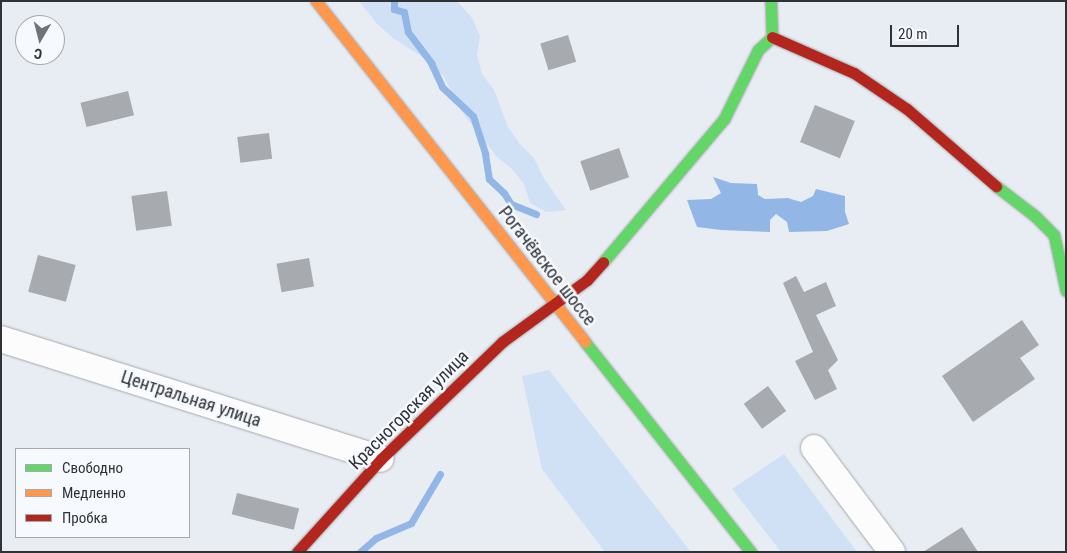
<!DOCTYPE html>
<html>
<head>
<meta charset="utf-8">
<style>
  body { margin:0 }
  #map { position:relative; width:1067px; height:553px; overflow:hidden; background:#e8edf3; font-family:"Roboto Condensed",sans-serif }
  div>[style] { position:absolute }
  .green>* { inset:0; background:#d0e0f5 }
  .water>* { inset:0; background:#92b6e6 }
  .stream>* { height:7px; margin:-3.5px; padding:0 3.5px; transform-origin:3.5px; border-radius:3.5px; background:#92b6e6 }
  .building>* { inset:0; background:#a7aaaf; transform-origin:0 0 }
  .roads { filter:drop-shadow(0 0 1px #a5a8ad) drop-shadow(0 0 1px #a5a8ad) }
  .street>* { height:26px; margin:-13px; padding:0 13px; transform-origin:13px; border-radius:13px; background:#fcfcfd }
  .fast>* { height:11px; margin:-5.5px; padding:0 5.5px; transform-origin:5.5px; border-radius:5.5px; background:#63d668 }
  .slow>* { height:11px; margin:-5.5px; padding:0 5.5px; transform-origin:5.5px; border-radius:5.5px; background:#ff974d }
  .jam>* { height:11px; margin:-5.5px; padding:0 5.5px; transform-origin:5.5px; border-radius:5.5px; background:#b3261e }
  span { translate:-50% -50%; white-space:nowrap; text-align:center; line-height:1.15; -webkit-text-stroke:5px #f6f9fe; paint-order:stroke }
  .street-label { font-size:18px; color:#2f3236 }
  .frame { position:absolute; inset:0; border:2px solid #2f3236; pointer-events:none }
  .legend { position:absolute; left:15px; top:448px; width:175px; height:90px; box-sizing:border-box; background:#f6f9fe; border:1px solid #a6a9ae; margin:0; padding:6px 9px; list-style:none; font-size:15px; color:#2f3236 }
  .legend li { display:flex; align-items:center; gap:10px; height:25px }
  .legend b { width:25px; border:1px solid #a6a9ae }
  .north { position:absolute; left:15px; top:15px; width:50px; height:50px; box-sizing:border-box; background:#f6f9fe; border:1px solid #a6a9ae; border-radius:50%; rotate:188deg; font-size:14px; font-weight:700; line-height:20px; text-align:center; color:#2f3236 }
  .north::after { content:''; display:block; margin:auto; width:18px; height:22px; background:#707378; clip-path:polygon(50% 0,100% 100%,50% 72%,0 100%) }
  .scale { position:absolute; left:890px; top:25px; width:69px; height:22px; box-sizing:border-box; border:2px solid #2f3236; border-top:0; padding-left:6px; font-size:15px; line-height:18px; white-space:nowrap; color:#2f3236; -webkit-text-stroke:4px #f6f9fe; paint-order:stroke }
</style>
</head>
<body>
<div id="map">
  <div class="green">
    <i style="clip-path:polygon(359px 1px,457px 1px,472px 18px,480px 36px,477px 55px,482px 74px,494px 90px,508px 127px,520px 144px,534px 158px,543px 177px,566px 210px,546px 212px,530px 203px,524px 184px,512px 169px,497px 157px,462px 112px,444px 77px,427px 60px,393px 38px,378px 25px)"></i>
    <i style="clip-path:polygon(549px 370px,691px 552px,605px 552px,542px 469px,522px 376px)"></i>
    <i style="clip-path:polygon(784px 454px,857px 552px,781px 552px,732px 489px)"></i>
  </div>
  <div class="water">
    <i style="clip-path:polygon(713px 177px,731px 183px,757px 184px,758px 195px,765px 199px,788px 198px,801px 202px,813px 196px,816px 189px,845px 196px,845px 212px,849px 224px,827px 231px,789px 232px,787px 222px,776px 214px,770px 220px,770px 232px,721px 230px,697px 227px,687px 200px,711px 199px,721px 193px)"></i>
  </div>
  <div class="stream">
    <i style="left:394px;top:1px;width:8px;rotate:90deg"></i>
    <i style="left:394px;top:9px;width:10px;rotate:17deg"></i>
    <i style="left:404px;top:12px;width:20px;rotate:79deg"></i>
    <i style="left:408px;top:32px;width:39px;rotate:53deg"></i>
    <i style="left:431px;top:63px;width:26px;rotate:65deg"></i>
    <i style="left:442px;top:87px;width:42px;rotate:43.1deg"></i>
    <i style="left:473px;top:116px;width:40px;rotate:72deg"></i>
    <i style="left:485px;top:154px;width:25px;rotate:81deg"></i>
    <i style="left:489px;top:179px;width:21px;rotate:43deg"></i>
    <i style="left:504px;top:193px;width:13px;rotate:58deg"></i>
    <i style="left:511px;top:204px;width:27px;rotate:22deg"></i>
    <i style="left:360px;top:552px;width:21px;rotate:-41deg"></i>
    <i style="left:376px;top:538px;width:38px;rotate:-23deg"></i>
    <i style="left:411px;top:523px;width:57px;rotate:-59.4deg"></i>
  </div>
  <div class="building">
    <i style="left:568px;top:35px;width:28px;height:29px;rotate:73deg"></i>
    <i style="left:128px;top:91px;width:25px;height:49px;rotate:76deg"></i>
    <i style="left:815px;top:105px;width:43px;height:40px;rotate:22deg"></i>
    <i style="left:269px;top:133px;width:26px;height:32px;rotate:83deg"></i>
    <i style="left:619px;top:148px;width:31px;height:41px;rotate:71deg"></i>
    <i style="left:167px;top:191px;width:35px;height:36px;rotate:82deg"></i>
    <i style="left:38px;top:255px;width:39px;height:38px;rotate:15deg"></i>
    <i style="left:309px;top:258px;width:29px;height:33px;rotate:80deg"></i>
    <i style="clip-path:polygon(796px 276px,804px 292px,826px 282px,836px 306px,816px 315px,838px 360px,828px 370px,837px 389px,815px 400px,795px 361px,813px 352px,783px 283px)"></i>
    <i style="clip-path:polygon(1022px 320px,1039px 345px,1020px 358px,1035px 379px,973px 422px,942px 376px)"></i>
    <i style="left:768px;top:386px;width:31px;height:30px;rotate:54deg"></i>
    <i style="left:237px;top:493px;width:64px;height:22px;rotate:14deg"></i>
    <i style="clip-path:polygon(962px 527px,978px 552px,923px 552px)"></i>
  </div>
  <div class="roads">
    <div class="street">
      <i style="left:1px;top:339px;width:398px;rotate:17.5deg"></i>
      <i style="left:814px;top:448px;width:130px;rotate:53.1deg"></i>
    </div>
    <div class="fast">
      <i style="left:996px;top:186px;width:49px;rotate:37.6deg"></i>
      <i style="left:1035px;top:216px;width:27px;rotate:45deg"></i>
      <i style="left:1054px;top:235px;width:57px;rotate:77.9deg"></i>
      <i style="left:603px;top:262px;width:187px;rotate:-49.8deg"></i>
      <i style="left:724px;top:119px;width:77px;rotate:-63.8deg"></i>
      <i style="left:758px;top:50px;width:19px;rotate:-43deg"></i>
      <i style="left:772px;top:37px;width:36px;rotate:-92deg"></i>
      <i style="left:585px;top:342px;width:268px;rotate:51.7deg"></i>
    </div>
    <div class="slow">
      <i style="left:316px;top:1px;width:434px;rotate:51.7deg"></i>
    </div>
    <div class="jam">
      <i style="left:772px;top:37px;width:90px;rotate:23.7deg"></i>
      <i style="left:854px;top:73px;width:64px;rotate:34.2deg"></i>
      <i style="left:907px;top:109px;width:118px;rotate:40.9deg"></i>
      <i style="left:297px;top:552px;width:125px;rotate:-47.9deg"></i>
      <i style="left:381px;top:459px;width:168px;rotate:-44deg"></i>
      <i style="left:502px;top:342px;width:105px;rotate:-36.1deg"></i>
      <i style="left:587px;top:280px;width:24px;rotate:-48deg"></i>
    </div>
  </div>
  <div class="street-label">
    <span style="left:547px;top:266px;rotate:52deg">Рогачёвское шоссе</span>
    <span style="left:191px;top:399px;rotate:18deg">Центральная улица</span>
    <span style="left:409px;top:410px;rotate:-45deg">Красногорская улица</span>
  </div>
  <div class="frame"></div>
  <ul class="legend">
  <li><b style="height:6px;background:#63d668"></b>Свободно</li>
  <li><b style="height:6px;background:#ff974d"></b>Медленно</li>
  <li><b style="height:6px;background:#b3261e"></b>Пробка</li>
  </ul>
  <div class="north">С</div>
  <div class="scale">20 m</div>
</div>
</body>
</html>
